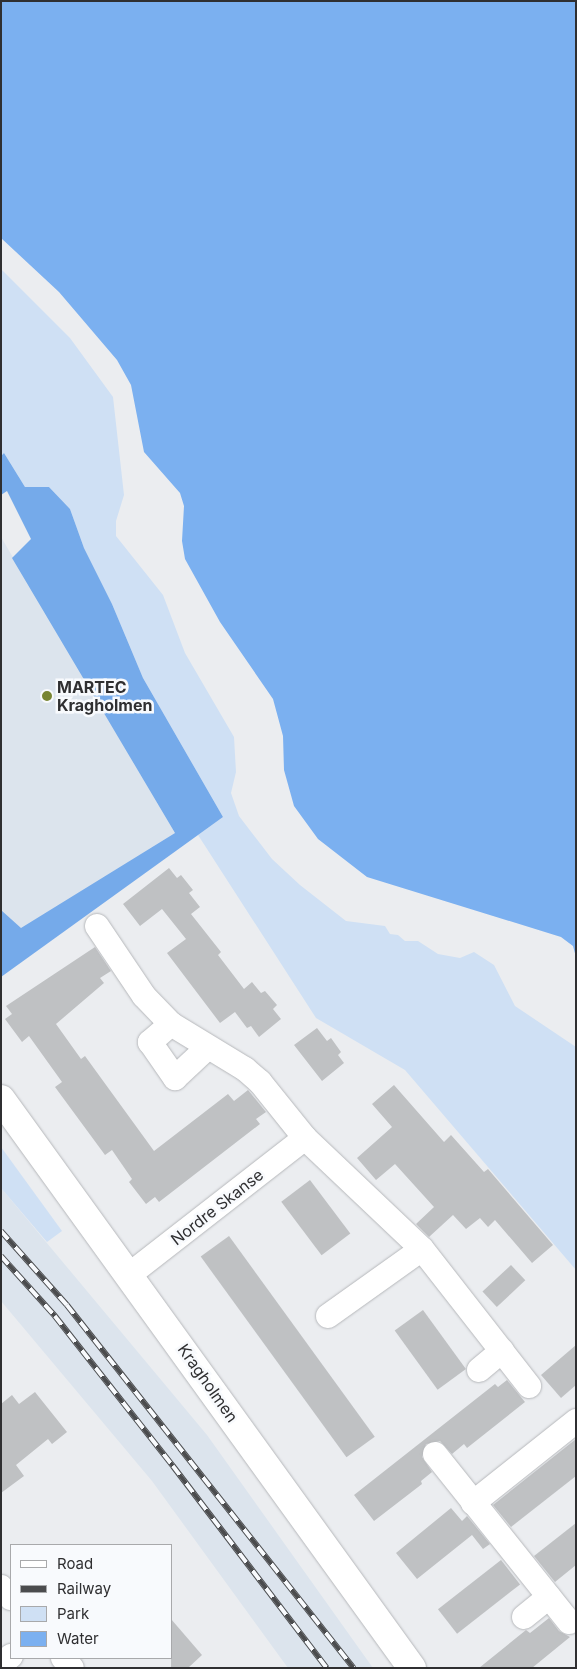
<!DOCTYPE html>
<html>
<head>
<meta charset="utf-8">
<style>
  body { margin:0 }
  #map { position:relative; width:577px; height:1669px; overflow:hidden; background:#ebedf0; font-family:Inter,sans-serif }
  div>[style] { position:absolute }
  .built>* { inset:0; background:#dce4ed }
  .green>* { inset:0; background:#cfe0f4 }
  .forest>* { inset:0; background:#75aaea }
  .water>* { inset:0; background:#7bb0f0 }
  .building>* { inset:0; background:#bfc1c3; transform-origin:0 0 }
  .roads { filter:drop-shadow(0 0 1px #b6b8bb) drop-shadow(0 0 1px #b6b8bb) }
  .minor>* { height:24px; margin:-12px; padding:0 12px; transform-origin:12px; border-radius:12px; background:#fff }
  .tertiary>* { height:28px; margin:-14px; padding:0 14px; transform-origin:14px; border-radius:14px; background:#fff }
  .rail>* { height:5.5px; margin-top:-2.75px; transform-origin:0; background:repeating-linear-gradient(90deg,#f8fafd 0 11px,#4b4c4e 0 22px); box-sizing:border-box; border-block:1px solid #4b4c4e }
  .dots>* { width:14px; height:14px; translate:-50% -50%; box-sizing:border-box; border:2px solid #f8fafd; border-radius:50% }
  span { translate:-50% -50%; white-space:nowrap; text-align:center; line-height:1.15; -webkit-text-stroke:5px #f8fafd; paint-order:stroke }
  .poi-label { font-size:16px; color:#2f2f31; font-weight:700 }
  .left { translate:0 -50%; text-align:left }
  .street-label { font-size:16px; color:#2f2f31 }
  .frame { position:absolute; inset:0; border:2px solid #2f2f31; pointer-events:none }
  .legend { position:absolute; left:10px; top:1544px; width:162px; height:115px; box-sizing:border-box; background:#f8fafd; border:1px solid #a8a9ab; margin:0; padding:6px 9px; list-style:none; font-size:15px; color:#2f2f31 }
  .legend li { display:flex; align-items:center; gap:10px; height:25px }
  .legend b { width:25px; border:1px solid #a8a9ab }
</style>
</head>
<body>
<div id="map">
  <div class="built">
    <i style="clip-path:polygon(1px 537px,175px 833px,21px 929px,1px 910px)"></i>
    <i style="clip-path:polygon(1px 1188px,207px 1435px,373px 1668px,288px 1668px,152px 1481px,1px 1301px)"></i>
  </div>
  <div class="green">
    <i style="clip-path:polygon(1px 269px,70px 338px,113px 397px,124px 495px,116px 521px,116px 536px,163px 595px,185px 653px,234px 737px,236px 772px,231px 793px,239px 816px,272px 859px,300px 885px,346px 921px,385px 926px,390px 934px,398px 935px,405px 941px,418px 941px,438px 954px,460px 958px,474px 952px,494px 965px,515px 1006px,576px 1047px,576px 1270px,405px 1070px,316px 1018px,198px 835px,223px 817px,143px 678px,112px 604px,84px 548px,70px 509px,49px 487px,25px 487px,4px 453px,1px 456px)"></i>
    <i style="clip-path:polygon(1px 1147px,62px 1231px,47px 1242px,1px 1188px)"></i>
  </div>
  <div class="forest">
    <i style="clip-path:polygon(4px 453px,25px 487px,49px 487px,70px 509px,84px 548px,112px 604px,143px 678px,223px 817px,1px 977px,1px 910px,21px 928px,175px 833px,12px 558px,31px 539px,7px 491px,1px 495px,1px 456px)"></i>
  </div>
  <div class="water">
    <i style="clip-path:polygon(1px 1px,576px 1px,576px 957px,573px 946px,561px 937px,367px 877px,318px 839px,294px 806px,284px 770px,283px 736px,273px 699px,220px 622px,185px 559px,182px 541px,184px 506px,180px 493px,144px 452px,131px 385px,117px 360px,59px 292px,1px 238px)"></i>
  </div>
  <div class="building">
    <i style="clip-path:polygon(169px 868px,177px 878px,181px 875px,193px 890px,189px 893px,200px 907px,191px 914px,221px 952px,218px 955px,244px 989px,252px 982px,261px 993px,265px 991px,277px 1005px,273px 1009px,281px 1019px,259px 1037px,251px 1026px,247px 1028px,235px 1012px,220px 1023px,167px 953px,186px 939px,162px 909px,140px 926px,123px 904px)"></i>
    <i style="clip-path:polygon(95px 947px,111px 971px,100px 978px,104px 983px,56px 1024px,81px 1059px,85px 1056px,154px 1151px,228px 1094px,234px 1101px,248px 1090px,266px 1112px,256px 1119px,260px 1124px,159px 1202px,155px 1197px,146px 1204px,129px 1182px,132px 1179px,112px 1150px,105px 1155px,55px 1087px,62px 1082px,29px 1036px,22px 1042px,5px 1019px,12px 1014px,6px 1006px)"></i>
    <i style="clip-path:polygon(317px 1028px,327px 1041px,331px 1038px,341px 1052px,338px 1055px,344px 1063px,322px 1081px,294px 1045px)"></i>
    <i style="clip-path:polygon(394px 1085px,444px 1142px,451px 1135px,484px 1172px,488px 1169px,553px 1245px,532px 1263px,495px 1220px,488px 1227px,480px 1218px,466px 1229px,453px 1215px,429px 1237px,416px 1224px,434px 1207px,395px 1164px,376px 1180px,357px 1158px,392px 1127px,372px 1104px)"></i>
    <i style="left:310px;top:1180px;width:67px;height:36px;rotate:53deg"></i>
    <i style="left:229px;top:1236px;width:248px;height:35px;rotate:54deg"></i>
    <i style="left:511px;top:1265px;width:21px;height:39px;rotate:47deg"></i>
    <i style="left:423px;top:1310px;width:73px;height:35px;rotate:54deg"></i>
    <i style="clip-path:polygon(576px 1345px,576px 1385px,561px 1398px,541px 1375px)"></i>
    <i style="clip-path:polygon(507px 1380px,525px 1402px,467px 1448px,464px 1444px,452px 1454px,440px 1441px,426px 1444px,422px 1457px,432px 1472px,421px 1481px,422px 1484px,374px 1521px,354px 1495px,495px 1384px,498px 1387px)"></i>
    <i style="clip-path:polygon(35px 1392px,67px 1432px,52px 1444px,48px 1439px,16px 1465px,24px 1476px,1px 1493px,1px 1404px,12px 1395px,19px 1404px)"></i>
    <i style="clip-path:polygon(576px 1439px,576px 1476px,511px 1527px,493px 1505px)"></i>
    <i style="clip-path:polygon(451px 1508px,462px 1521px,467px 1516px,490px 1544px,483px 1549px,472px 1535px,417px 1579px,396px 1553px)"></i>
    <i style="clip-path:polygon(576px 1523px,576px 1565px,555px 1582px,534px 1556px)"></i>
    <i style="left:501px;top:1560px;width:31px;height:80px;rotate:52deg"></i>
    <i style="clip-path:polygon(549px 1618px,559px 1631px,570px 1637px,532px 1668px,479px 1668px,526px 1630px,530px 1633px)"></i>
    <i style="clip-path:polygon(171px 1619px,202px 1655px,188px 1668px,171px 1668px)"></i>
  </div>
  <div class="roads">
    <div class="minor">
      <i style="left:97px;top:926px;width:84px;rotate:56.1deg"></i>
      <i style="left:144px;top:996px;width:39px;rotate:46deg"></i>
      <i style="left:171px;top:1024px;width:87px;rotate:31.3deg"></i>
      <i style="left:245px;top:1069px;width:20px;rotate:41deg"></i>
      <i style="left:260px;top:1082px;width:72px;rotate:51.2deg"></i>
      <i style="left:305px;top:1138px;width:161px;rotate:43.5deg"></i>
      <i style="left:422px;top:1249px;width:174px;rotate:52deg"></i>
      <i style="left:171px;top:1024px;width:28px;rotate:139deg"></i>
      <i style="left:150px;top:1042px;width:44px;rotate:55.2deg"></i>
      <i style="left:175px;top:1078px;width:44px;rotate:-43.2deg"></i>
      <i style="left:129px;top:1275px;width:223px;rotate:-37.9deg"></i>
      <i style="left:328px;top:1316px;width:115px;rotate:-35.5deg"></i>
      <i style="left:479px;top:1370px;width:30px;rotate:-40deg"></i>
      <i style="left:435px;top:1454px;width:215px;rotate:51.4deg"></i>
      <i style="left:473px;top:1503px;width:132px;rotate:-38.5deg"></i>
      <i style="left:1px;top:1587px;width:15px;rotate:48deg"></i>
      <i style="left:524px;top:1617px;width:32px;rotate:-39deg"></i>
      <i style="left:63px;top:1658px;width:13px;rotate:48deg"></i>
      <i style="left:1px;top:1664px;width:13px;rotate:-39deg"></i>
    </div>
    <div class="tertiary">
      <i style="left:1px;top:1099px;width:702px;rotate:54.16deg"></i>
    </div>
  </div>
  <div class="rail">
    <i style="left:1px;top:1231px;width:99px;rotate:48.3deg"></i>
    <i style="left:67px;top:1305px;width:463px;rotate:51.7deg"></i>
    <i style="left:1px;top:1256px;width:81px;rotate:48deg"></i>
    <i style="left:55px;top:1316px;width:191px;rotate:51.8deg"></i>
    <i style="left:173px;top:1466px;width:254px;rotate:52.7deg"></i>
  </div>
  <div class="dots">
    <i style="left:47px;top:696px;background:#788533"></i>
  </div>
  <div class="poi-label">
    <span class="left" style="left:57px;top:696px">MARTEC<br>Kragholmen</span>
  </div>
  <div class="street-label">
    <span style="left:217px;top:1207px;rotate:-38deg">Nordre Skanse</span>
    <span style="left:208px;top:1383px;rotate:55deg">Kragholmen</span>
  </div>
  <div class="frame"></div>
  <ul class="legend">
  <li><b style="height:6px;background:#fff"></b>Road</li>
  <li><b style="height:6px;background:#4b4c4e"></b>Railway</li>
  <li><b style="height:14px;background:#cfe0f4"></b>Park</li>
  <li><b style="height:14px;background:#7bb0f0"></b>Water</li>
  </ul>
</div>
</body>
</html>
